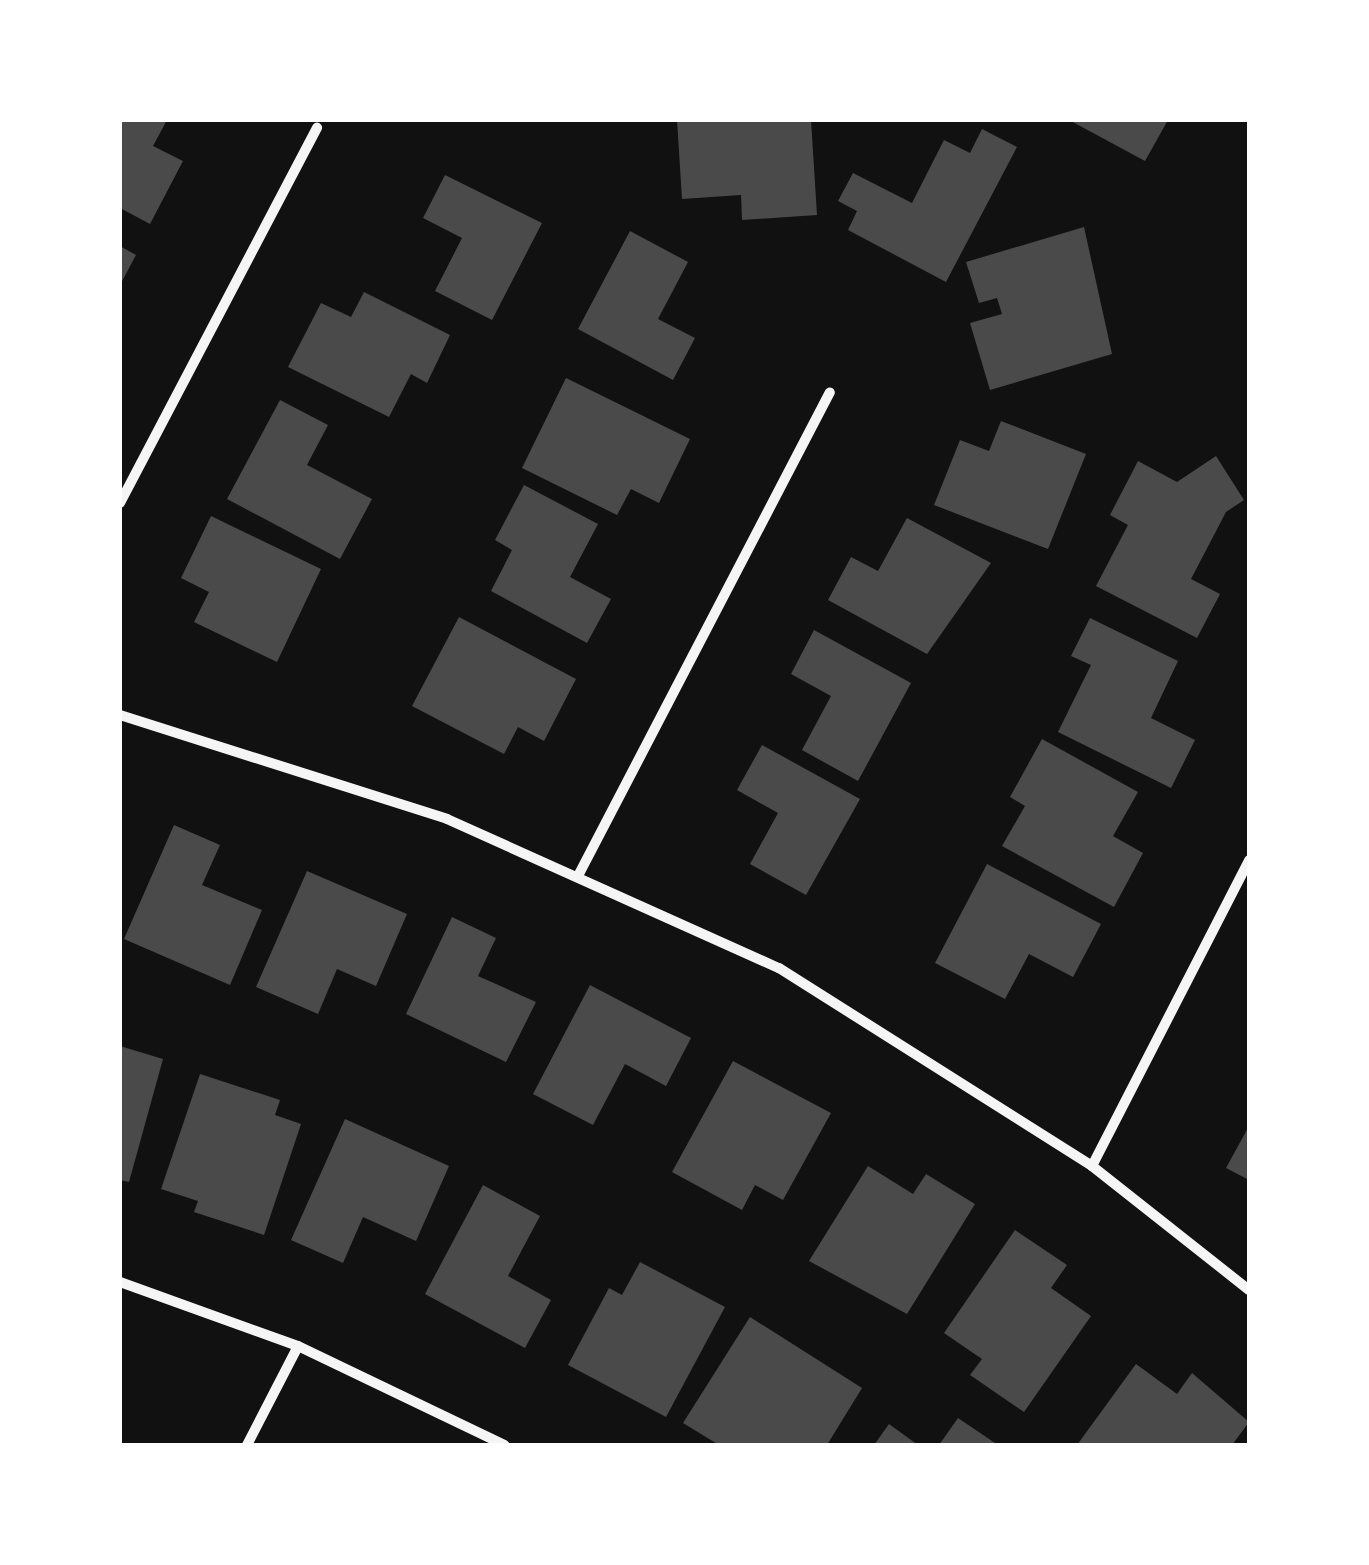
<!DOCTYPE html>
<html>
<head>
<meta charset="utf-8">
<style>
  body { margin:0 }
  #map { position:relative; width:1369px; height:1565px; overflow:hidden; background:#111; font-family:"PT Sans",sans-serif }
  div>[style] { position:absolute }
  .building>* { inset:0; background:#4a4a4a }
  .minor>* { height:10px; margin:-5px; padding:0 5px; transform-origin:5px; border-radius:5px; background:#f5f5f5 }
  span { translate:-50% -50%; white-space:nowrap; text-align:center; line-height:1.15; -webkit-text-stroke:8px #fff; paint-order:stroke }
  .frame { position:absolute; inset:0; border:122px solid #fff; pointer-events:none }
</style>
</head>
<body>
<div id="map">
  <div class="building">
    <i style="clip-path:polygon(120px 120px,167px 120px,153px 146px,183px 161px,150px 224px,120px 208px)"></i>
    <i style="clip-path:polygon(677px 120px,811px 120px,817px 215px,742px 220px,741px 195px,682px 199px)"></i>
    <i style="clip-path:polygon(1069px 120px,1168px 120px,1145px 161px)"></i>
    <i style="clip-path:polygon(982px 129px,1017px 147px,946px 282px,848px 230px,857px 211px,838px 201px,853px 173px,912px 203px,944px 140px,970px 153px)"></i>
    <i style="clip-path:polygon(445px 175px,542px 223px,492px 320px,435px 291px,462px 238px,423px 218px)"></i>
    <i style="clip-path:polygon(1084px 227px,1112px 354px,990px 390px,970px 323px,1002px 314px,997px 298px,979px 303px,966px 262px)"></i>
    <i style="clip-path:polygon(630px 231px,688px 262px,658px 319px,695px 338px,673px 380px,578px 329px)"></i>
    <i style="clip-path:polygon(120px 246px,136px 255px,120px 285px)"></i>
    <i style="clip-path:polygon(364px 292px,450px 335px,427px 383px,411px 374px,389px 417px,288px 367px,321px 303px,351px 317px)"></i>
    <i style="clip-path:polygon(566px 378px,690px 439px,659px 503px,631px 489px,617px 515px,522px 468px)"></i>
    <i style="clip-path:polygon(280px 400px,328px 425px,307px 465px,372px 499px,340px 559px,227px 499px)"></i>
    <i style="clip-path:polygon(1001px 421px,1086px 454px,1048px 549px,934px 505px,960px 440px,989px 451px)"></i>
    <i style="clip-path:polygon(1216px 456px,1244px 500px,1226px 512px,1191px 579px,1220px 594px,1197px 638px,1096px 586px,1128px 525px,1110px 515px,1138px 461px,1177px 482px)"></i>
    <i style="clip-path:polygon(524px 485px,598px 524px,570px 577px,611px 599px,587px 643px,491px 591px,512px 550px,495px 540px)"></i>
    <i style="clip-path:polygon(211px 516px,321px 569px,277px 662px,194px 622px,209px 592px,181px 578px)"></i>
    <i style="clip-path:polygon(907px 518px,991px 563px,927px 654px,828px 600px,851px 557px,878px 571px)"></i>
    <i style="clip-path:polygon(459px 617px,576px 679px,544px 741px,518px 727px,504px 754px,412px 706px)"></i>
    <i style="clip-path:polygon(1090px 618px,1178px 661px,1151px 718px,1195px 740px,1171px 788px,1058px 732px,1091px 665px,1071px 656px)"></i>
    <i style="clip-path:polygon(814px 630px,911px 683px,858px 781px,802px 750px,831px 696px,791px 674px)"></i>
    <i style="clip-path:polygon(1042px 739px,1138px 792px,1113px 836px,1143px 853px,1114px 907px,1002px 846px,1025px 806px,1010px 797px)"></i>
    <i style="clip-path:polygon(762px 745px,860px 799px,806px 895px,750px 864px,778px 813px,737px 790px)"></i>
    <i style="clip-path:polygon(174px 825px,220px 845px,202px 885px,262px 910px,230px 985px,124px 939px)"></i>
    <i style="clip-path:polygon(987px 864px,1101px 924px,1073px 977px,1029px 954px,1005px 999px,935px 963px)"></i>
    <i style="clip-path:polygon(307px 871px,407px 914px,376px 986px,337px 969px,318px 1014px,256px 987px)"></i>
    <i style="clip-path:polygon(452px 917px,496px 938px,478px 976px,536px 1002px,506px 1062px,406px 1014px)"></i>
    <i style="clip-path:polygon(590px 985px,691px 1038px,666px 1086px,625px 1064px,593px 1125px,533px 1094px)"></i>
    <i style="clip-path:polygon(120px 1046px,163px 1059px,129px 1182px,120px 1180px)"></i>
    <i style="clip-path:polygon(733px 1061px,831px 1113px,783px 1200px,755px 1185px,742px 1210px,672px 1172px)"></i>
    <i style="clip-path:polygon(200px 1074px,280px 1100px,275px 1115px,301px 1124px,264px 1235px,194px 1212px,198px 1201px,161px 1189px)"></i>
    <i style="clip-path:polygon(345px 1119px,449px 1166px,416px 1241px,363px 1217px,343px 1263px,291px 1240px)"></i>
    <i style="clip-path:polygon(1249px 1126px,1249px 1180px,1226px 1168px)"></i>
    <i style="clip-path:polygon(868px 1166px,913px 1194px,926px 1174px,975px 1204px,907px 1314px,809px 1261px)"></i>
    <i style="clip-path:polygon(483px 1185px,540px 1216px,508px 1276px,551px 1300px,525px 1348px,425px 1294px)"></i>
    <i style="clip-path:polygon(1015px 1230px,1067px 1265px,1051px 1288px,1091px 1316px,1024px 1412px,970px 1375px,982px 1359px,944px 1333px)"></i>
    <i style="clip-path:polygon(640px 1262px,725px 1307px,666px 1417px,568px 1365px,609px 1288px,622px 1295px)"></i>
    <i style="clip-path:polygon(750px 1317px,862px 1388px,827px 1445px,719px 1445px,683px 1423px)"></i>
    <i style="clip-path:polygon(1136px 1364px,1177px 1394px,1192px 1373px,1249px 1422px,1232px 1445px,1077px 1445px)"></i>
    <i style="clip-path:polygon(958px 1418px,998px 1445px,939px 1445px)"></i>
    <i style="clip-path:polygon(889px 1424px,918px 1445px,874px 1445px)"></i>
  </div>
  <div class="minor">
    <i style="left:120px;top:503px;width:424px;rotate:-62.3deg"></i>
    <i style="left:120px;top:715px;width:343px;rotate:17.6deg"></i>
    <i style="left:447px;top:819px;width:364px;rotate:24.2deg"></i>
    <i style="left:779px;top:968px;width:370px;rotate:32.3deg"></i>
    <i style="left:1092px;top:1166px;width:200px;rotate:38.3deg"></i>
    <i style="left:579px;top:874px;width:543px;rotate:-62.49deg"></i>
    <i style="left:1092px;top:1166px;width:344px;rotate:-62.8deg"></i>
    <i style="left:120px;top:1282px;width:189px;rotate:19.8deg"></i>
    <i style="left:298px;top:1346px;width:229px;rotate:25.6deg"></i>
    <i style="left:247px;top:1445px;width:111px;rotate:-62.7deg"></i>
  </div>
  <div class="frame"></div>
</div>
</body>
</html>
